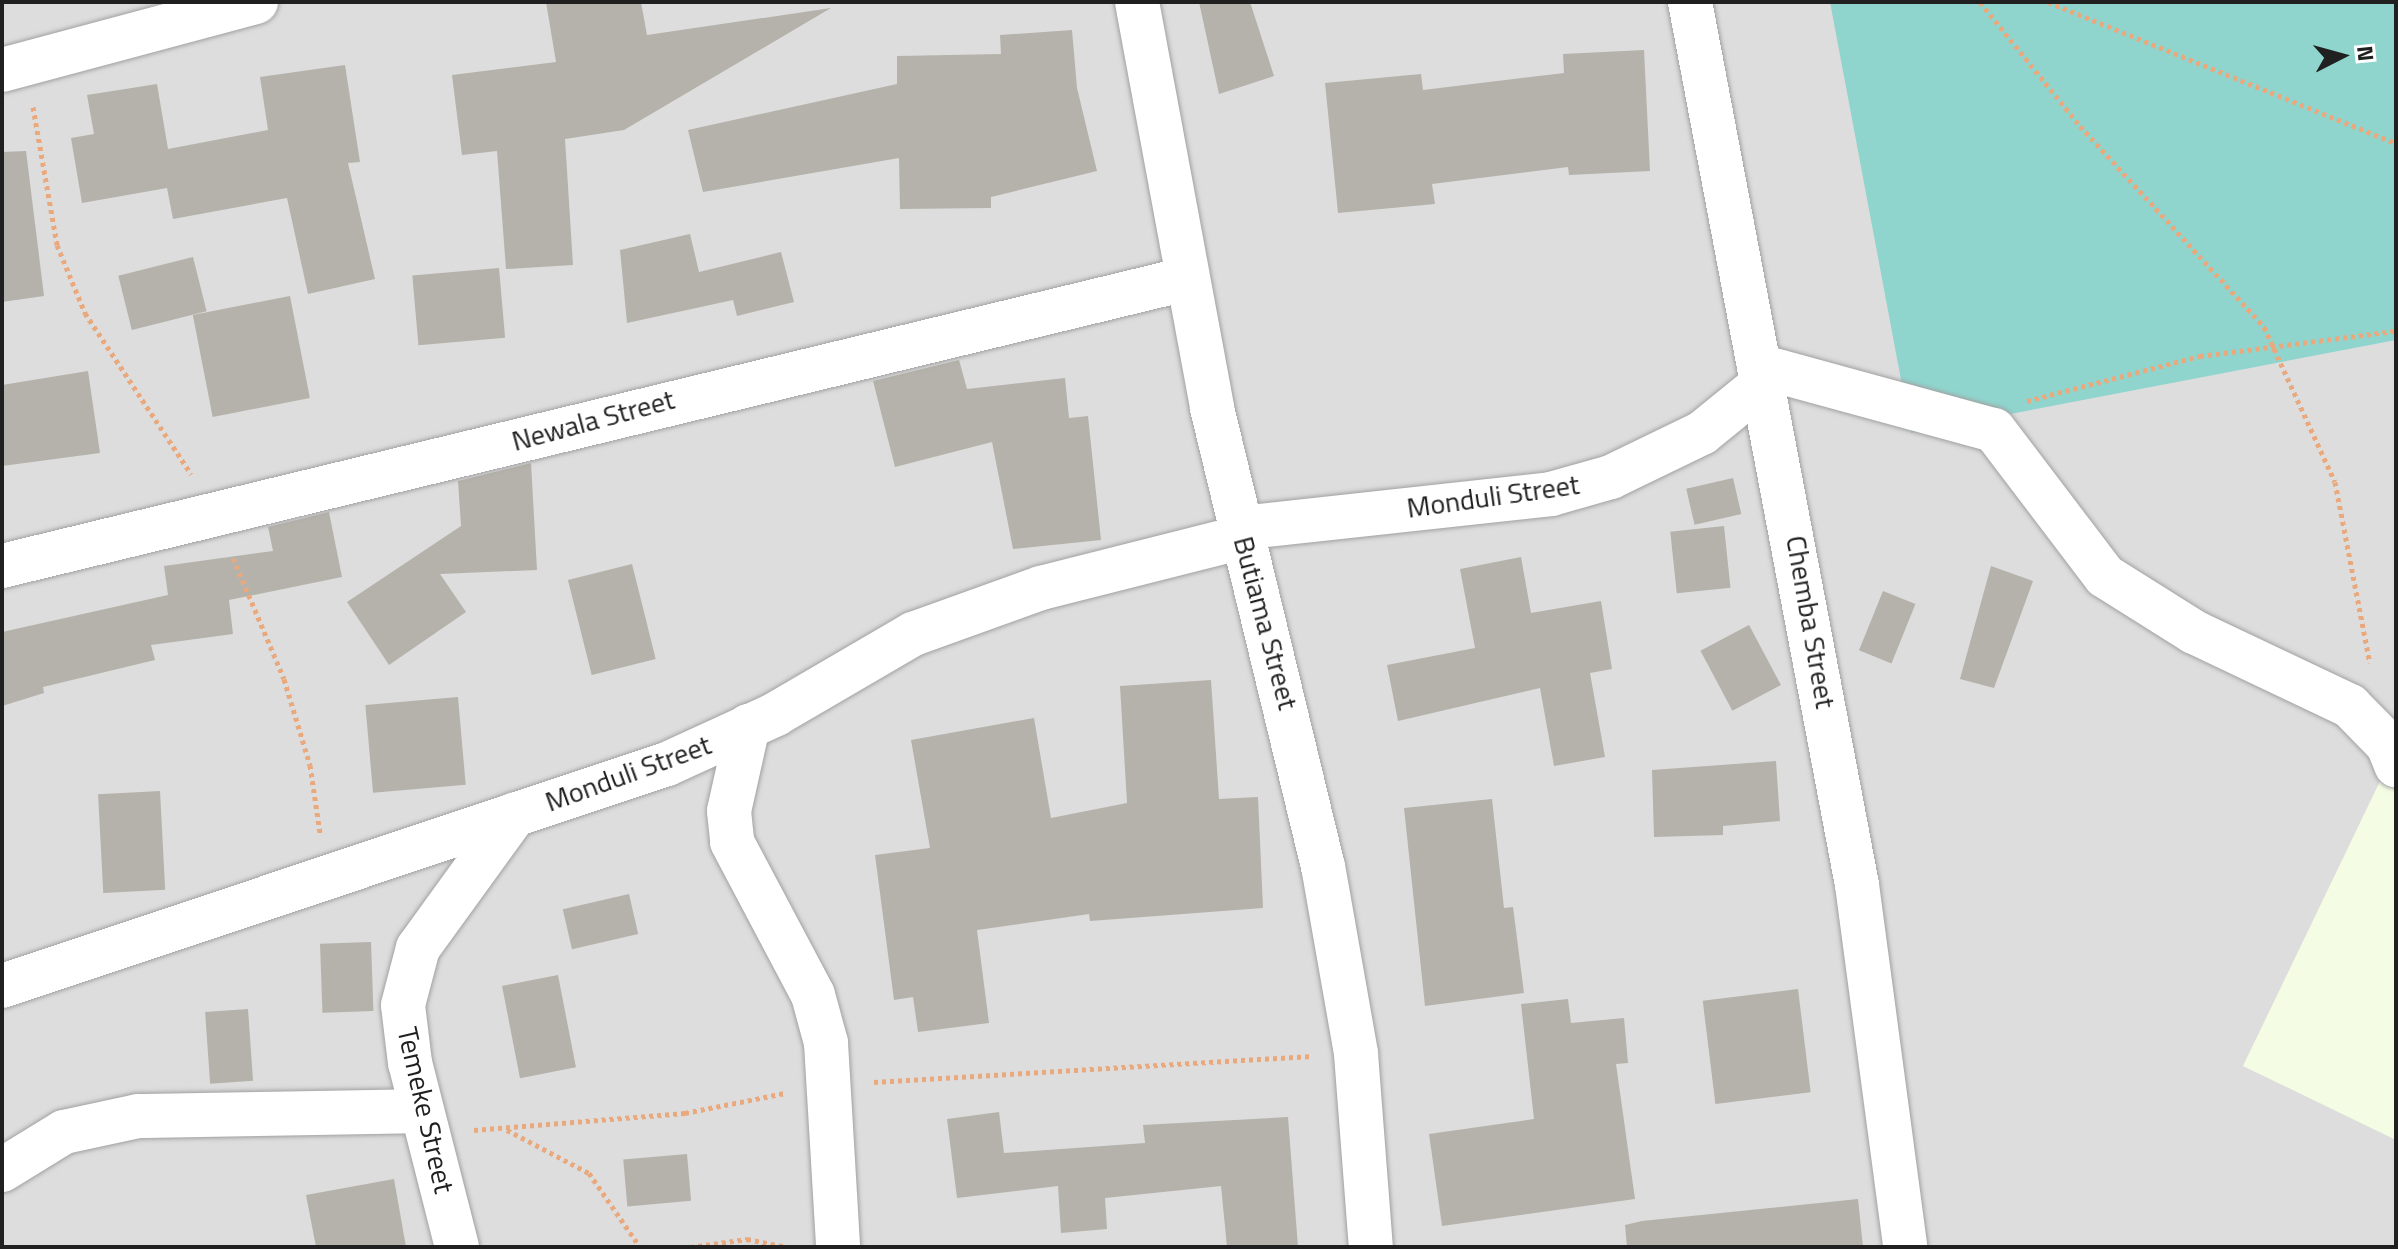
<!DOCTYPE html>
<html>
<head>
<meta charset="utf-8">
<style>
  body { margin:0 }
  #map { position:relative; width:2398px; height:1249px; overflow:hidden; background:#efefe7; font-family:"Titillium Web",sans-serif }
  div>[style] { position:absolute }
  .residential>* { inset:0; background:#dedddd; transform-origin:0 0 }
  .education>* { inset:0; background:#f5fce4 }
  .pitch>* { inset:0; background:#8fd5ce }
  .building>* { inset:0; background:#b4b2aa; transform-origin:0 0 }
  .path>* { height:5px; margin-top:-2.5px; transform-origin:0; background:repeating-linear-gradient(90deg,#eaa87d 0 4px,transparent 0 8px) }
  .roads { filter:drop-shadow(0 0 2px #a1a1a1) drop-shadow(0 0 2px #a1a1a1) }
  .minor>* { height:44px; margin:-22px; padding:0 22px; transform-origin:22px; border-radius:22px; background:#fff }
  span { translate:-50% -50%; white-space:nowrap; text-align:center; line-height:1.15; -webkit-text-stroke:6px #fff; paint-order:stroke }
  .street-label { font-size:28px; color:#202020 }
  .frame { position:absolute; inset:0; border:4px solid #202020; pointer-events:none }
  .north { position:absolute; left:2302px; top:16px; width:80px; height:80px; -webkit-text-stroke:6px #fff; paint-order:stroke; rotate:84deg; font-size:22px; font-weight:700; line-height:32px; text-align:center; color:#202020 }
  .north::after { content:''; display:block; margin:auto; width:28px; height:36px; background:#202020; clip-path:polygon(50% 0,100% 100%,50% 72%,0 100%) }
</style>
</head>
<body>
<div id="map">
  <div class="residential">
    <i style="left:2px;top:2px;width:2394px;height:1245px"></i>
  </div>
  <div class="education">
    <i style="clip-path:polygon(2396px 748px,2396px 1140px,2243px 1066px)"></i>
  </div>
  <div class="pitch">
    <i style="clip-path:polygon(1830px 2px,2396px 2px,2396px 340px,1911px 433px)"></i>
  </div>
  <div class="building">
    <i style="clip-path:polygon(546px 2px,641px 2px,647px 35px,831px 8px,624px 130px,565px 139px,573px 265px,506px 269px,497px 151px,462px 155px,452px 75px,556px 62px)"></i>
    <i style="clip-path:polygon(1199px 2px,1250px 2px,1274px 76px,1219px 94px)"></i>
    <i style="clip-path:polygon(1072px 30px,1077px 88px,1097px 171px,991px 197px,991px 208px,900px 209px,899px 158px,703px 192px,688px 130px,897px 84px,897px 56px,1001px 54px,1000px 35px)"></i>
    <i style="clip-path:polygon(1644px 50px,1650px 171px,1569px 175px,1568px 167px,1432px 184px,1435px 204px,1338px 213px,1325px 83px,1421px 74px,1423px 90px,1564px 73px,1563px 54px)"></i>
    <i style="clip-path:polygon(345px 65px,360px 162px,348px 163px,375px 279px,308px 294px,287px 198px,173px 219px,167px 188px,82px 203px,71px 138px,94px 134px,87px 95px,157px 84px,168px 149px,268px 130px,260px 77px)"></i>
    <i style="clip-path:polygon(26px 151px,44px 296px,2px 302px,2px 152px)"></i>
    <i style="clip-path:polygon(690px 234px,699px 272px,781px 252px,794px 302px,737px 316px,733px 300px,627px 323px,620px 250px)"></i>
    <i style="left:193px;top:257px;width:56px;height:77px;rotate:76deg"></i>
    <i style="left:499px;top:268px;width:70px;height:87px;rotate:85deg"></i>
    <i style="left:290px;top:296px;width:104px;height:99px;rotate:79deg"></i>
    <i style="clip-path:polygon(959px 360px,967px 389px,1065px 378px,1069px 418px,1088px 416px,1101px 540px,1013px 549px,992px 442px,895px 467px,873px 381px)"></i>
    <i style="clip-path:polygon(88px 371px,100px 453px,2px 466px,2px 385px)"></i>
    <i style="clip-path:polygon(531px 463px,537px 570px,440px 574px,466px 612px,389px 665px,347px 602px,461px 526px,458px 481px)"></i>
    <i style="left:1733px;top:478px;width:37px;height:48px;rotate:77deg"></i>
    <i style="clip-path:polygon(329px 512px,342px 577px,229px 600px,233px 634px,151px 645px,155px 660px,43px 687px,44px 693px,2px 706px,2px 632px,168px 595px,164px 566px,273px 551px,268px 527px)"></i>
    <i style="left:1724px;top:526px;width:62px;height:54px;rotate:84deg"></i>
    <i style="clip-path:polygon(1521px 557px,1531px 613px,1601px 601px,1612px 669px,1590px 673px,1605px 757px,1554px 766px,1540px 688px,1398px 721px,1387px 665px,1475px 648px,1460px 569px)"></i>
    <i style="left:632px;top:564px;width:98px;height:66px;rotate:76deg"></i>
    <i style="clip-path:polygon(1991px 566px,2033px 581px,1994px 688px,1960px 679px)"></i>
    <i style="left:1883px;top:591px;width:35px;height:64px;rotate:22deg"></i>
    <i style="left:1749px;top:625px;width:68px;height:55px;rotate:62deg"></i>
    <i style="clip-path:polygon(1211px 680px,1219px 799px,1258px 797px,1263px 908px,1090px 921px,1089px 914px,977px 930px,989px 1023px,918px 1032px,913px 997px,894px 1000px,875px 855px,930px 848px,911px 740px,1034px 718px,1051px 818px,1127px 803px,1120px 686px)"></i>
    <i style="left:458px;top:697px;width:88px;height:93px;rotate:85deg"></i>
    <i style="clip-path:polygon(1776px 761px,1780px 821px,1723px 826px,1723px 835px,1654px 837px,1652px 770px)"></i>
    <i style="left:160px;top:791px;width:99px;height:62px;rotate:87deg"></i>
    <i style="clip-path:polygon(1492px 799px,1504px 908px,1513px 907px,1524px 993px,1425px 1006px,1404px 808px)"></i>
    <i style="left:629px;top:894px;width:41px;height:68px;rotate:77deg"></i>
    <i style="left:371px;top:942px;width:69px;height:51px;rotate:88deg"></i>
    <i style="left:558px;top:975px;width:94px;height:57px;rotate:79deg"></i>
    <i style="left:1798px;top:989px;width:104px;height:96px;rotate:83deg"></i>
    <i style="clip-path:polygon(1568px 999px,1571px 1023px,1624px 1018px,1628px 1063px,1616px 1064px,1635px 1199px,1442px 1226px,1429px 1134px,1534px 1119px,1521px 1004px)"></i>
    <i style="left:248px;top:1009px;width:72px;height:43px;rotate:86deg"></i>
    <i style="clip-path:polygon(999px 1112px,1004px 1153px,1145px 1143px,1143px 1125px,1288px 1117px,1298px 1247px,1227px 1247px,1221px 1186px,1105px 1198px,1107px 1229px,1061px 1233px,1058px 1186px,957px 1198px,947px 1119px)"></i>
    <i style="left:687px;top:1154px;width:47px;height:64px;rotate:85deg"></i>
    <i style="clip-path:polygon(394px 1179px,406px 1247px,316px 1247px,306px 1195px)"></i>
    <i style="clip-path:polygon(1858px 1199px,1863px 1247px,1627px 1247px,1625px 1225px,1642px 1221px)"></i>
  </div>
  <div class="path">
    <i style="left:1980px;top:2px;width:159px;rotate:51.1deg"></i>
    <i style="left:2080px;top:126px;width:273px;rotate:47.5deg"></i>
    <i style="left:2264px;top:327px;width:170px;rotate:65.4deg"></i>
    <i style="left:2335px;top:482px;width:184px;rotate:79.1deg"></i>
    <i style="left:2048px;top:2px;width:375px;rotate:22.1deg"></i>
    <i style="left:33px;top:107px;width:140px;rotate:80.1deg"></i>
    <i style="left:57px;top:245px;width:74px;rotate:67.6deg"></i>
    <i style="left:85px;top:313px;width:193px;rotate:56.6deg"></i>
    <i style="left:2027px;top:401px;width:179px;rotate:-14.6deg"></i>
    <i style="left:2200px;top:356px;width:198px;rotate:-7.3deg"></i>
    <i style="left:233px;top:558px;width:131px;rotate:67.1deg"></i>
    <i style="left:284px;top:679px;width:90px;rotate:73.2deg"></i>
    <i style="left:310px;top:765px;width:69px;rotate:81.6deg"></i>
    <i style="left:874px;top:1082px;width:439px;rotate:-3.4deg"></i>
    <i style="left:474px;top:1130px;width:212px;rotate:-4.6deg"></i>
    <i style="left:685px;top:1113px;width:102px;rotate:-11.3deg"></i>
    <i style="left:507px;top:1130px;width:93px;rotate:27.7deg"></i>
    <i style="left:589px;top:1173px;width:90px;rotate:55.4deg"></i>
    <i style="left:690px;top:1247px;width:58px;rotate:-8deg"></i>
    <i style="left:747px;top:1239px;width:41px;rotate:11.3deg"></i>
  </div>
  <div class="roads">
    <div class="minor">
      <i style="left:1137px;top:2px;width:413px;rotate:79.5deg"></i>
      <i style="left:1212px;top:408px;width:471px;rotate:76.4deg"></i>
      <i style="left:1323px;top:866px;width:191px;rotate:80deg"></i>
      <i style="left:1356px;top:1054px;width:194px;rotate:85.6deg"></i>
      <i style="left:1690px;top:2px;width:899px;rotate:79.29deg"></i>
      <i style="left:1857px;top:885px;width:365px;rotate:82.4deg"></i>
      <i style="left:2px;top:70px;width:263px;rotate:-15deg"></i>
      <i style="left:1763px;top:367px;width:239px;rotate:15.3deg"></i>
      <i style="left:1994px;top:430px;width:183px;rotate:52.8deg"></i>
      <i style="left:2105px;top:576px;width:105px;rotate:32.2deg"></i>
      <i style="left:2194px;top:632px;width:173px;rotate:25.4deg"></i>
      <i style="left:2350px;top:706px;width:54px;rotate:45.7deg"></i>
      <i style="left:2388px;top:745px;width:22px;rotate:68deg"></i>
      <i style="left:1240px;top:528px;width:313px;rotate:-6.2deg"></i>
      <i style="left:1551px;top:494px;width:62px;rotate:-15.8deg"></i>
      <i style="left:1611px;top:477px;width:101px;rotate:-25.8deg"></i>
      <i style="left:1702px;top:433px;width:82px;rotate:-39.1deg"></i>
      <i style="left:2px;top:566px;width:1218px;rotate:-13.63deg"></i>
      <i style="left:748px;top:726px;width:87px;rotate:102.6deg"></i>
      <i style="left:729px;top:811px;width:31px;rotate:84deg"></i>
      <i style="left:732px;top:842px;width:173px;rotate:62.1deg"></i>
      <i style="left:813px;top:995px;width:50px;rotate:74.8deg"></i>
      <i style="left:826px;top:1043px;width:204px;rotate:86.6deg"></i>
      <i style="left:2px;top:986px;width:701px;rotate:-18.46deg"></i>
      <i style="left:667px;top:764px;width:120px;rotate:-24.6deg"></i>
      <i style="left:776px;top:714px;width:159px;rotate:-30.3deg"></i>
      <i style="left:913px;top:634px;width:136px;rotate:-19.8deg"></i>
      <i style="left:1041px;top:588px;width:208px;rotate:-14.2deg"></i>
      <i style="left:2px;top:1170px;width:73px;rotate:-31.5deg"></i>
      <i style="left:64px;top:1132px;width:76px;rotate:-12.2deg"></i>
      <i style="left:138px;top:1116px;width:283px;rotate:-1deg"></i>
      <i style="left:457px;top:1247px;width:190px;rotate:-104.3deg"></i>
      <i style="left:410px;top:1063px;width:58px;rotate:-96.9deg"></i>
      <i style="left:403px;top:1005px;width:59px;rotate:-75.3deg"></i>
      <i style="left:418px;top:948px;width:165px;rotate:-54.1deg"></i>
    </div>
  </div>
  <div class="street-label">
    <span style="left:593px;top:420px;rotate:-15deg">Newala Street</span>
    <span style="left:1493px;top:496px;rotate:-8deg">Monduli Street</span>
    <span style="left:1811px;top:622px;rotate:80deg">Chemba Street</span>
    <span style="left:1266px;top:623px;rotate:75deg">Butiama Street</span>
    <span style="left:628px;top:773px;rotate:-20deg">Monduli Street</span>
    <span style="left:426px;top:1110px;rotate:77deg">Temeke Street</span>
  </div>
  <div class="frame"></div>
  <div class="north">N</div>
</div>
</body>
</html>
